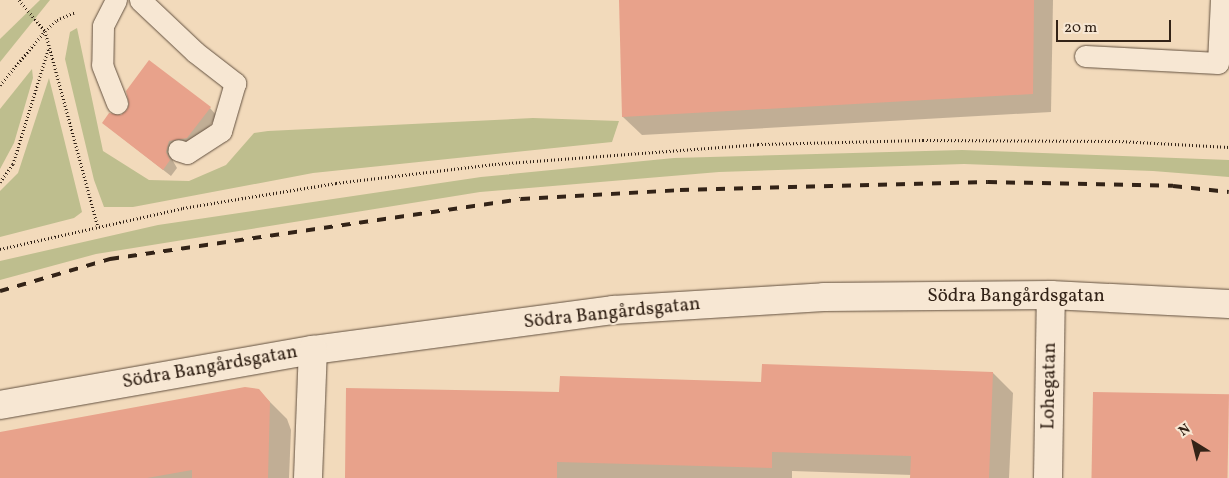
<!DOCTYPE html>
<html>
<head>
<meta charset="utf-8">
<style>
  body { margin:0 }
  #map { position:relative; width:1229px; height:478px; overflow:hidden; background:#f2dabb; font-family:Vollkorn,serif }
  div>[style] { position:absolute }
  .green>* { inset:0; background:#bebe8e }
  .shadow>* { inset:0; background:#0003 }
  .building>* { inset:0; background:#e8a28b; transform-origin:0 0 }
  .path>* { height:3px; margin-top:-1.5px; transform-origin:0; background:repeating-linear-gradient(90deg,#332317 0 1px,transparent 0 3.5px) }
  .roads { filter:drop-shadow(0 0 1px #635140) drop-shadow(0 0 1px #635140) }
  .service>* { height:21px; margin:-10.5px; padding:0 10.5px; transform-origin:10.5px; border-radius:10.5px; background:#f7e7d3 }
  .minor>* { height:28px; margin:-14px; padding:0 14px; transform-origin:14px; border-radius:14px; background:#f7e7d3 }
  .rail>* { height:4px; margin-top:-2px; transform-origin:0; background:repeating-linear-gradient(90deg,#332317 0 9px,transparent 0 18px) }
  span { translate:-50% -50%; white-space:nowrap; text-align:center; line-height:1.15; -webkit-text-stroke:4px #f7e7d3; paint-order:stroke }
  .street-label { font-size:19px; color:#332317 }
  .north { position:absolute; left:1169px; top:418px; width:50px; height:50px; -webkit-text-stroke:4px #f7e7d3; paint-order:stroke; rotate:324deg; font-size:14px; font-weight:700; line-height:20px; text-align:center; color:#332317 }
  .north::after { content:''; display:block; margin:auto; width:18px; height:22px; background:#332317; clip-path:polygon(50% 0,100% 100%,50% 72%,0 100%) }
  .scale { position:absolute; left:1056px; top:20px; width:115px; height:22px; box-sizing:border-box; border:2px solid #332317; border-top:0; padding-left:6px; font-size:15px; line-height:18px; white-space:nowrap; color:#332317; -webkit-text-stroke:4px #f7e7d3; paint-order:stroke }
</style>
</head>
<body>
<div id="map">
  <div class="green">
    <i style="clip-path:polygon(40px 0,50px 0,0 62px,0 39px)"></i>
    <i style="clip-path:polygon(77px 28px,103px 151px,149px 180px,189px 181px,226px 165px,254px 133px,268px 131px,533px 118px,619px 121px,612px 142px,313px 173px,133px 207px,104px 207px,94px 180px,65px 59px,70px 32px)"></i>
    <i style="clip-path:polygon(32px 69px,33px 78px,14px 143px,0 169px,0 109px)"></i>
    <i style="clip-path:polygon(49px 78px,82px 212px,74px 218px,0 237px,0 191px,18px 173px)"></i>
    <i style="clip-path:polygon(962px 150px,1229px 160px,1229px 177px,1153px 171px,964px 164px,719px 172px,480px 192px,96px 254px,0 280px,0 261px,158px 225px,481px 177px,674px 158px)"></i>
  </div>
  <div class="shadow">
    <i style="clip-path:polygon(621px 0,1053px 0,1051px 112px,642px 135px,623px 117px)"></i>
    <i style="clip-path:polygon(210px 108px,217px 116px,195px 146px,177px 148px,173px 161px,177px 168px,171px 176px,103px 123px,121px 116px)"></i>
    <i style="clip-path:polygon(993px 373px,1013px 393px,1009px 478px,912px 478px,912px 475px,792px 471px,792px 478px,346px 478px,560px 393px)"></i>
    <i style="clip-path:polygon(266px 398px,287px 419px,291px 430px,289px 478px,0 478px,0 434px)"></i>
  </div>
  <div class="building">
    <i style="clip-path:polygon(619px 0,1034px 0,1033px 94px,622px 117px)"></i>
    <i style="clip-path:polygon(149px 60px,211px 107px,187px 138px,169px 141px,166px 152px,170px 160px,163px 170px,102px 123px,109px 113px,121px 115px,127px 110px,129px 104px,126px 91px)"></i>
    <i style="clip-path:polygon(762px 364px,993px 372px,989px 478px,910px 478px,911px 456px,772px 452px,772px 468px,557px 462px,557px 478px,345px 478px,346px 388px,559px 392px,560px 376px,761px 382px)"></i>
    <i style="clip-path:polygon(245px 387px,259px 389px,270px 402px,268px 478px,192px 478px,192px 470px,147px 478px,0 478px,0 432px)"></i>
    <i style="left:1093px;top:392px;width:136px;height:86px;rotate:1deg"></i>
  </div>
  <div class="path">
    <i style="left:19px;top:0;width:40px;rotate:50deg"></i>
    <i style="left:45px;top:31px;width:203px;rotate:74.9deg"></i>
    <i style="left:0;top:85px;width:70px;rotate:-50.2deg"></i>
    <i style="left:45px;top:31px;width:16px;rotate:-43deg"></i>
    <i style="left:57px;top:20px;width:20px;rotate:-24deg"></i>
    <i style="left:0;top:182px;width:22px;rotate:-54deg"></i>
    <i style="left:13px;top:164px;width:122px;rotate:-72.9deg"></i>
    <i style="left:0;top:249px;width:188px;rotate:-12.6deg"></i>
    <i style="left:183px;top:208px;width:155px;rotate:-9.3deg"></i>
    <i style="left:336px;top:183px;width:160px;rotate:-6.8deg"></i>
    <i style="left:495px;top:164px;width:264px;rotate:-4.3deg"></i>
    <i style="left:758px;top:144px;width:165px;rotate:-1.4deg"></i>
    <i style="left:923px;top:140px;width:196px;rotate:0.3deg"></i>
    <i style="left:1119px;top:141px;width:110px;rotate:3.1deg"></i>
  </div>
  <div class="roads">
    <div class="service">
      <i style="left:116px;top:0;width:29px;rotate:117deg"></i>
      <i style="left:103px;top:26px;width:39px;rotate:91deg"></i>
      <i style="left:102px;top:65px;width:41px;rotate:68.5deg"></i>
      <i style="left:140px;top:0;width:76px;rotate:43.4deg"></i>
      <i style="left:195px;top:52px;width:51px;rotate:37.8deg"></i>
      <i style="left:235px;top:83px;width:50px;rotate:106.3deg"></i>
      <i style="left:221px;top:131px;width:40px;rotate:147.1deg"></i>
      <i style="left:187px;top:153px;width:9px;rotate:-162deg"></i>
      <i style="left:1085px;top:56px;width:133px;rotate:3deg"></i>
      <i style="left:1218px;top:63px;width:63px;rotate:-87.3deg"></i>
    </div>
    <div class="minor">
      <i style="left:0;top:405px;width:318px;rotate:-10deg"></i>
      <i style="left:313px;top:350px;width:303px;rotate:-7.6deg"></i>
      <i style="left:613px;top:310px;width:211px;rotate:-3.5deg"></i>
      <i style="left:824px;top:297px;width:227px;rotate:-0.5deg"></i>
      <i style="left:1051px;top:295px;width:178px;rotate:2.9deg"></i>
      <i style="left:308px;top:478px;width:128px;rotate:-87.8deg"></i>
      <i style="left:1048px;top:478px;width:183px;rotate:-89.1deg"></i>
    </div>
  </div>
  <div class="rail">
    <i style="left:0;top:291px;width:115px;rotate:-16.2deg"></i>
    <i style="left:110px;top:259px;width:415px;rotate:-8.3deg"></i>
    <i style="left:521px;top:199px;width:159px;rotate:-3.2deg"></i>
    <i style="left:680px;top:190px;width:308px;rotate:-1.5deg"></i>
    <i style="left:988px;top:182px;width:185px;rotate:1.2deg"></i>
    <i style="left:1173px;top:186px;width:56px;rotate:6.1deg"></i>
  </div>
  <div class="street-label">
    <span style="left:1016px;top:297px">Södra Bangårdsgatan</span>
    <span style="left:612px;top:314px;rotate:-6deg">Södra Bangårdsgatan</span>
    <span style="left:210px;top:368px;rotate:-10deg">Södra Bangårdsgatan</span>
    <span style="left:1050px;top:386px;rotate:-89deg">Lohegatan</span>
  </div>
  <div class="north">N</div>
  <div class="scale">20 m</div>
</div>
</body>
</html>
